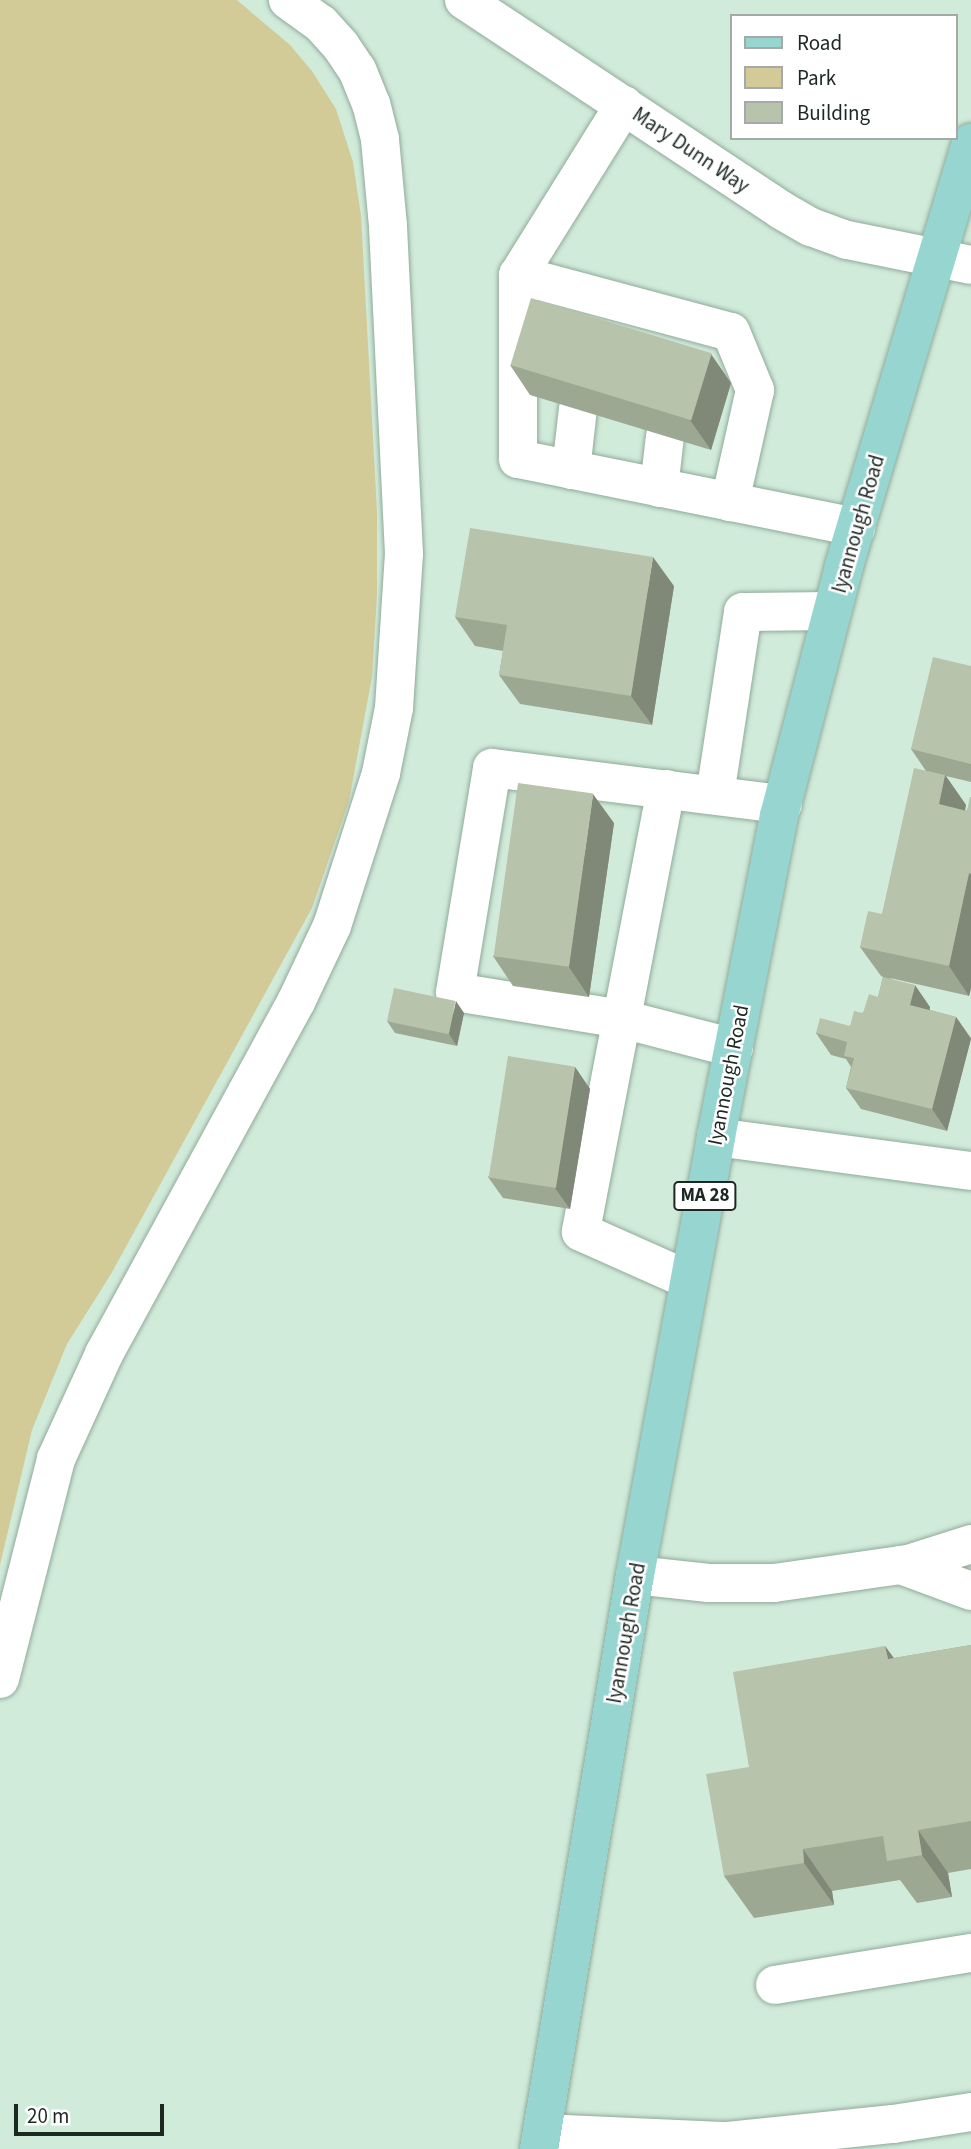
<!DOCTYPE html>
<html>
<head>
<meta charset="utf-8">
<style>
  body { margin:0 }
  #map { position:relative; width:971px; height:2149px; overflow:hidden; background:#d1ebdb; font-family:"Source Sans 3",sans-serif }
  div>[style] { position:absolute }
  .green>* { inset:0; background:#d2cb98 }
  .roads { filter:drop-shadow(0 0 2px #91aa9a) drop-shadow(0 0 2px #91aa9a) }
  .minor>* { height:38px; margin:-19px; padding:0 19px; transform-origin:19px; border-radius:19px; background:#fff }
  .major>* { height:38px; margin:-19px; padding:0 19px; transform-origin:19px; border-radius:19px; background:#97d6d0 }
  .wall>* { inset:0; background:#9da893 }
  .shaded-wall>* { inset:0; background:#808878 }
  .building>* { inset:0; background:#b7c3ab; transform-origin:0 0 }
  span { translate:-50% -50%; white-space:nowrap; text-align:center; line-height:1.15; -webkit-text-stroke:5px #fff; paint-order:stroke }
  .shield-label span { padding:2px 5px; background:#fff; border:2px solid; border-radius:5px; -webkit-text-stroke-width:0 }
  .shield-label { font-size:19px; color:#1e2822; font-weight:700 }
  .street-label { font-size:21px; color:#1e2822 }
  .legend { position:absolute; left:730px; top:14px; width:228px; height:126px; box-sizing:border-box; background:#fff; border:2px solid #a5a9a7; margin:0; padding:9px 12px; list-style:none; font-size:21px; color:#1e2822 }
  .legend li { display:flex; align-items:center; gap:14px; height:35px }
  .legend b { width:35px; border:2px solid #a5a9a7 }
  .scale { position:absolute; left:14px; top:2104px; width:150px; height:32px; box-sizing:border-box; border:4px solid #1e2822; border-top:0; padding-left:9px; font-size:21px; line-height:24px; white-space:nowrap; color:#1e2822; -webkit-text-stroke:5px #fff; paint-order:stroke }
</style>
</head>
<body>
<div id="map">
  <div class="green">
    <i style="clip-path:polygon(0 0,237px 0,290px 45px,312px 71px,336px 109px,353px 162px,361px 215px,377px 512px,377px 594px,372px 677px,349px 801px,312px 908px,111px 1274px,67px 1344px,32px 1430px,0 1565px)"></i>
  </div>
  <div class="roads">
    <div class="minor">
      <i style="left:464px;top:0;width:380px;rotate:33.5deg"></i>
      <i style="left:781px;top:210px;width:34px;rotate:30deg"></i>
      <i style="left:811px;top:227px;width:38px;rotate:20deg"></i>
      <i style="left:847px;top:240px;width:126px;rotate:11.4deg"></i>
      <i style="left:624px;top:105px;width:200px;rotate:121.9deg"></i>
      <i style="left:518px;top:275px;width:184px;rotate:90deg"></i>
      <i style="left:518px;top:459px;width:345px;rotate:11.4deg"></i>
      <i style="left:518px;top:275px;width:220px;rotate:15deg"></i>
      <i style="left:731px;top:332px;width:63px;rotate:67.5deg"></i>
      <i style="left:755px;top:390px;width:115px;rotate:102.6deg"></i>
      <i style="left:571px;top:470px;width:61px;rotate:-83.5deg"></i>
      <i style="left:659px;top:488px;width:52px;rotate:-83.4deg"></i>
      <i style="left:666px;top:789px;width:451px;rotate:100.9deg"></i>
      <i style="left:581px;top:1232px;width:118px;rotate:24deg"></i>
      <i style="left:715px;top:795px;width:185px;rotate:-81.3deg"></i>
      <i style="left:743px;top:612px;width:89px;rotate:-0.6deg"></i>
      <i style="left:734px;top:1048px;width:116px;rotate:-165.5deg"></i>
      <i style="left:622px;top:1019px;width:169px;rotate:-170.8deg"></i>
      <i style="left:455px;top:992px;width:227px;rotate:-80.6deg"></i>
      <i style="left:492px;top:768px;width:293px;rotate:7.1deg"></i>
      <i style="left:716px;top:1137px;width:257px;rotate:7.6deg"></i>
      <i style="left:901px;top:1565px;width:75px;rotate:20.4deg"></i>
      <i style="left:635px;top:1575px;width:74px;rotate:6.2deg"></i>
      <i style="left:709px;top:1583px;width:65px"></i>
      <i style="left:774px;top:1583px;width:135px;rotate:-8.1deg"></i>
      <i style="left:908px;top:1564px;width:66px;rotate:-17.6deg"></i>
      <i style="left:0;top:1679px;width:227px;rotate:-75.7deg"></i>
      <i style="left:56px;top:1459px;width:115px;rotate:-65.4deg"></i>
      <i style="left:104px;top:1354px;width:401px;rotate:-61.4deg"></i>
      <i style="left:296px;top:1002px;width:84px;rotate:-64.7deg"></i>
      <i style="left:332px;top:926px;width:161px;rotate:-72.2deg"></i>
      <i style="left:381px;top:773px;width:66px;rotate:-78.7deg"></i>
      <i style="left:394px;top:708px;width:154px;rotate:-86.3deg"></i>
      <i style="left:404px;top:554px;width:328px;rotate:-92.8deg"></i>
      <i style="left:388px;top:226px;width:87px;rotate:-95.3deg"></i>
      <i style="left:380px;top:139px;width:36px;rotate:-104deg"></i>
      <i style="left:371px;top:104px;width:37px;rotate:-112deg"></i>
      <i style="left:357px;top:70px;width:29px;rotate:-124deg"></i>
      <i style="left:341px;top:46px;width:30px;rotate:-132deg"></i>
      <i style="left:321px;top:24px;width:41px;rotate:-144deg"></i>
      <i style="left:775px;top:1985px;width:199px;rotate:-9.3deg"></i>
      <i style="left:542px;top:2133px;width:186px;rotate:2.5deg"></i>
      <i style="left:728px;top:2141px;width:166px;rotate:-5.9deg"></i>
      <i style="left:893px;top:2124px;width:79px;rotate:-8.7deg"></i>
    </div>
    <div class="major">
      <i style="left:539px;top:2149px;width:582px;rotate:-80.51deg"></i>
      <i style="left:635px;top:1575px;width:445px;rotate:-79.5deg"></i>
      <i style="left:716px;top:1137px;width:327px;rotate:-78.9deg"></i>
      <i style="left:779px;top:816px;width:258px;rotate:-75.4deg"></i>
      <i style="left:844px;top:566px;width:442px;rotate:-73.3deg"></i>
    </div>
  </div>
  <div class="wall">
    <i style="clip-path:polygon(510px 365px,731px 383px,711px 450px,530px 395px)"></i>
    <i style="clip-path:polygon(674px 586px,652px 725px,520px 704px,499px 675px,503px 651px,475px 646px,455px 617px)"></i>
    <i style="clip-path:polygon(971px 666px,971px 782px,946px 776px,966px 805px,965px 810px,967px 811px,971px 797px,971px 988px,969px 996px,890px 978px,930px 1007px,930px 1010px,956px 1017px,971px 1038px,947px 1131px,861px 1109px,846px 1088px,851px 1067px,846px 1059px,831px 1055px,816px 1033px,850px 1026px,878px 997px,883px 977px,881px 976px,860px 947px,882px 914px,926px 771px,911px 749px)"></i>
    <i style="clip-path:polygon(614px 823px,589px 997px,513px 986px,493px 956px)"></i>
    <i style="clip-path:polygon(464px 1013px,457px 1046px,395px 1033px,387px 1021px)"></i>
    <i style="clip-path:polygon(575px 1067px,590px 1089px,570px 1209px,503px 1198px,488px 1177px)"></i>
    <i style="clip-path:polygon(971px 1645px,971px 1869px,948px 1873px,952px 1897px,917px 1903px,900px 1880px,832px 1891px,834px 1905px,754px 1918px,724px 1876px,749px 1767px,885px 1646px,894px 1658px)"></i>
  </div>
  <div class="shaded-wall">
    <i style="clip-path:polygon(711px 354px,731px 383px,711px 450px,690px 420px)"></i>
    <i style="clip-path:polygon(653px 557px,674px 586px,652px 725px,631px 696px)"></i>
    <i style="clip-path:polygon(945px 775px,966px 805px,960px 834px,939px 804px)"></i>
    <i style="clip-path:polygon(593px 794px,614px 823px,589px 997px,569px 967px)"></i>
    <i style="clip-path:polygon(969px 873px,971px 875px,971px 988px,969px 996px,949px 966px)"></i>
    <i style="clip-path:polygon(915px 985px,930px 1007px,925px 1026px,910px 1005px)"></i>
    <i style="clip-path:polygon(456px 1001px,464px 1013px,457px 1046px,449px 1034px)"></i>
    <i style="clip-path:polygon(956px 1017px,971px 1039px,947px 1131px,932px 1109px)"></i>
    <i style="clip-path:polygon(575px 1067px,590px 1089px,570px 1209px,555px 1188px)"></i>
    <i style="clip-path:polygon(885px 1646px,915px 1688px,888px 1659px)"></i>
    <i style="clip-path:polygon(918px 1830px,948px 1873px,952px 1897px,922px 1855px)"></i>
    <i style="clip-path:polygon(803px 1849px,832px 1891px,834px 1905px,804px 1863px)"></i>
  </div>
  <div class="building">
    <i style="left:531px;top:298px;width:189px;height:70px;rotate:17deg"></i>
    <i style="clip-path:polygon(470px 528px,653px 557px,631px 696px,499px 675px,507px 625px,455px 617px)"></i>
    <i style="clip-path:polygon(933px 657px,971px 666px,971px 764px,911px 749px)"></i>
    <i style="clip-path:polygon(914px 768px,945px 775px,939px 804px,967px 811px,970px 797px,971px 797px,971px 873px,969px 873px,949px 966px,860px 947px,868px 911px,882px 914px)"></i>
    <i style="left:518px;top:783px;width:76px;height:175px;rotate:8deg"></i>
    <i style="clip-path:polygon(883px 977px,915px 985px,910px 1005px,956px 1017px,932px 1109px,846px 1088px,854px 1058px,844px 1056px,847px 1042px,816px 1033px,820px 1018px,850px 1026px,854px 1011px,863px 1013px,869px 994px,878px 997px)"></i>
    <i style="left:394px;top:988px;width:63px;height:34px;rotate:12deg"></i>
    <i style="left:508px;top:1056px;width:68px;height:123px;rotate:9deg"></i>
    <i style="clip-path:polygon(971px 1645px,971px 1821px,918px 1830px,922px 1855px,887px 1861px,883px 1836px,803px 1849px,804px 1863px,724px 1876px,706px 1774px,749px 1767px,733px 1672px,885px 1646px,888px 1659px)"></i>
  </div>
  <div class="shield-label">
    <span style="left:705px;top:1196px">MA 28</span>
  </div>
  <div class="street-label">
    <span style="left:691px;top:150px;rotate:34deg">Mary Dunn Way</span>
    <span style="left:858px;top:524px;rotate:-74deg">Iyannough Road</span>
    <span style="left:728px;top:1075px;rotate:-79deg">Iyannough Road</span>
    <span style="left:626px;top:1633px;rotate:-80deg">Iyannough Road</span>
  </div>
  <ul class="legend">
  <li><b style="height:9px;background:#97d6d0"></b>Road</li>
  <li><b style="height:19px;background:#d2cb98"></b>Park</li>
  <li><b style="height:19px;background:#b7c3ab"></b>Building</li>
  </ul>
  <div class="scale">20 m</div>
</div>
</body>
</html>
